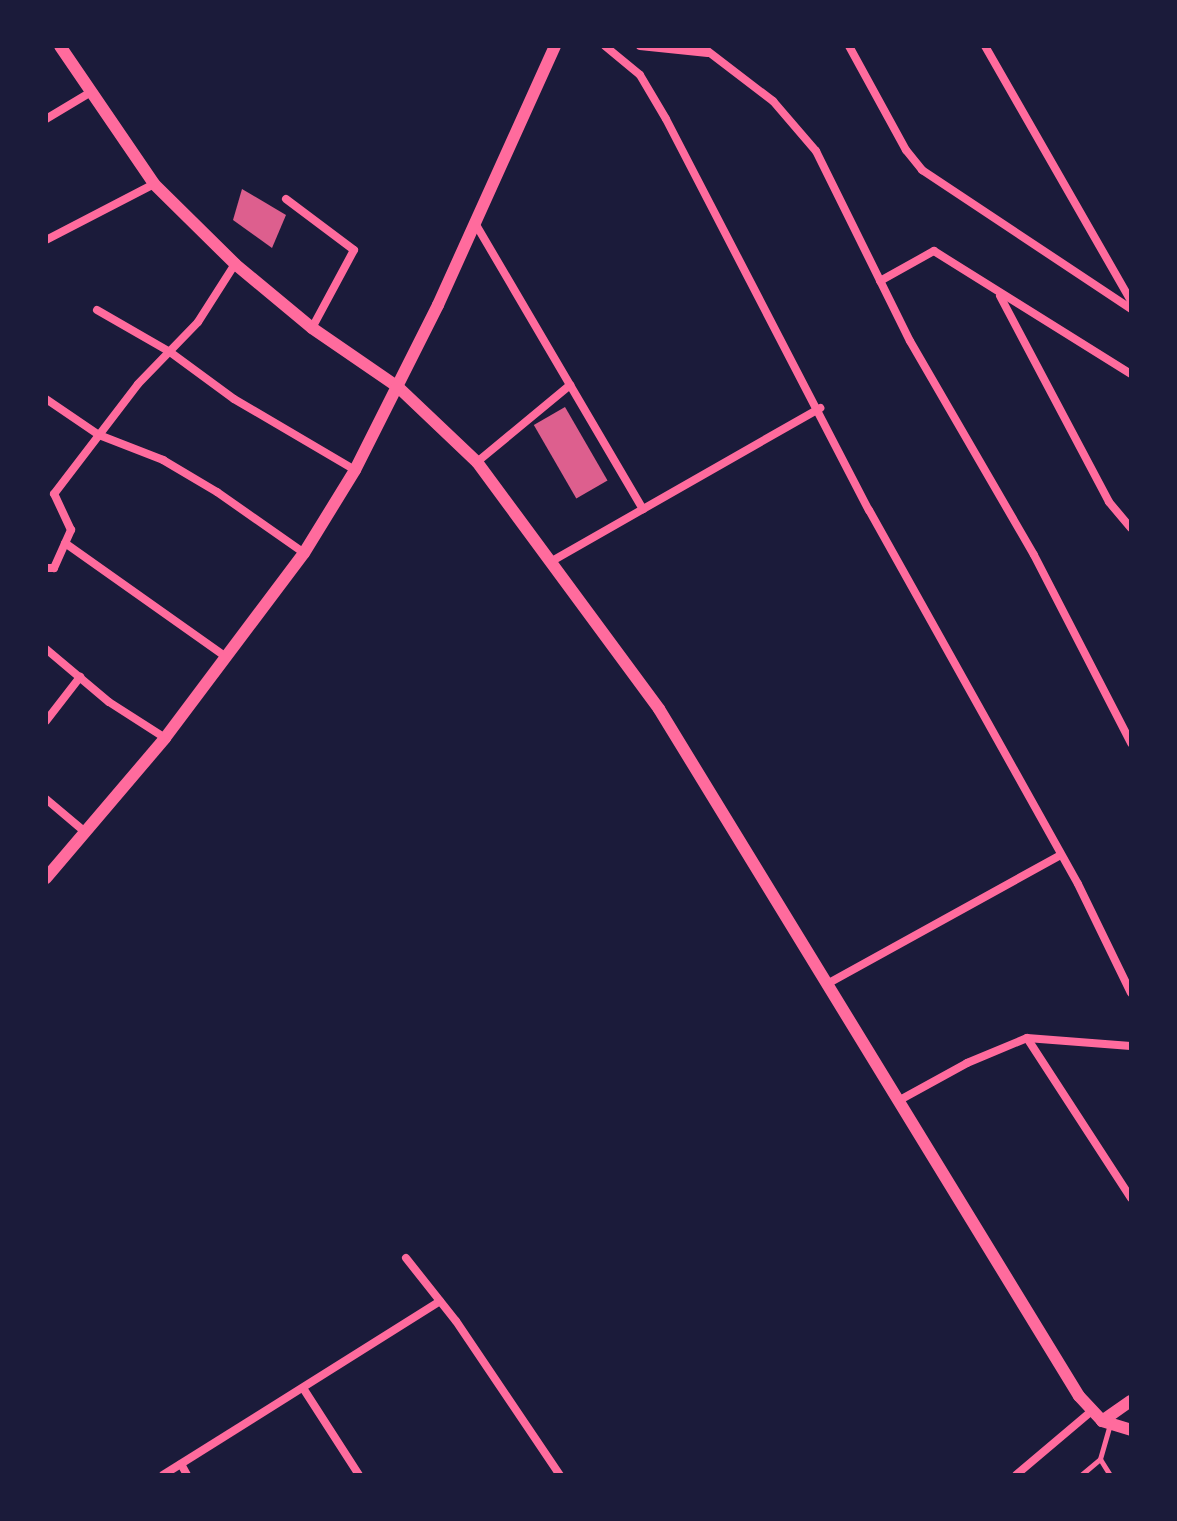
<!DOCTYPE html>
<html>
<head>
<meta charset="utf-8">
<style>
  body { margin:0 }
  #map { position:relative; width:1177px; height:1521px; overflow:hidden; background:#1b1b3a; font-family:"Golos Text",sans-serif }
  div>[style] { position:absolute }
  .building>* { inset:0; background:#dd5f8e; transform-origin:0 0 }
  .service>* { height:5px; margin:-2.5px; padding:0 2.5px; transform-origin:2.5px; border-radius:2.5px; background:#ff6b9d }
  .minor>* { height:8px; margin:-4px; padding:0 4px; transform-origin:4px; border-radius:4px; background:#ff6b9d }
  .tertiary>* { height:12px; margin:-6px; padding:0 6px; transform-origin:6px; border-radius:6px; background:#ff6b9d }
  span { translate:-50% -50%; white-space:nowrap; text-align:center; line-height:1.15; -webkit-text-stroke:8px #1b1b3a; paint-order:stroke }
  .frame { position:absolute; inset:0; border:48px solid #1b1b3a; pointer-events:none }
</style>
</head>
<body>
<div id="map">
  <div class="building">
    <i style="clip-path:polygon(242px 189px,286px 215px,272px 248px,233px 220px)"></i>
    <i style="left:565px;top:407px;width:85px;height:36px;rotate:60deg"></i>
  </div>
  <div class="service">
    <i style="left:1110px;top:1424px;width:36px;rotate:106deg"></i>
    <i style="left:1100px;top:1459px;width:19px;rotate:58deg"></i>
    <i style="left:1081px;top:1475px;width:25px;rotate:-40deg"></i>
  </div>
  <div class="minor">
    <i style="left:605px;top:46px;width:45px;rotate:39.6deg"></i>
    <i style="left:640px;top:75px;width:51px;rotate:59.4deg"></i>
    <i style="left:666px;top:119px;width:441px;rotate:62.6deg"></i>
    <i style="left:869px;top:510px;width:428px;rotate:60.8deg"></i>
    <i style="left:1078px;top:884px;width:121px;rotate:64.1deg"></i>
    <i style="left:640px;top:46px;width:68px;rotate:5.9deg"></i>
    <i style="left:701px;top:46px;width:91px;rotate:37.4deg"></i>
    <i style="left:773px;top:101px;width:66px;rotate:49.3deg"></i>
    <i style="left:816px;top:151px;width:212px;rotate:63.7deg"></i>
    <i style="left:910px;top:341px;width:247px;rotate:59.9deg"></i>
    <i style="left:1034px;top:555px;width:212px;rotate:62.7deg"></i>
    <i style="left:849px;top:46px;width:119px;rotate:61.3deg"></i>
    <i style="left:906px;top:150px;width:26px;rotate:51deg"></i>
    <i style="left:922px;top:170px;width:251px;rotate:33.6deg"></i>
    <i style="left:985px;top:46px;width:294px;rotate:60.2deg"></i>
    <i style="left:46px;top:119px;width:52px;rotate:-31deg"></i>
    <i style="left:286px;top:199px;width:85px;rotate:36.9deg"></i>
    <i style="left:354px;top:250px;width:89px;rotate:118.3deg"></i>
    <i style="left:475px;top:223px;width:332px;rotate:59.6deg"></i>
    <i style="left:46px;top:240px;width:122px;rotate:-27.4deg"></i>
    <i style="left:880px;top:281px;width:62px;rotate:-29.1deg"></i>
    <i style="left:934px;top:251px;width:232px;rotate:32deg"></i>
    <i style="left:1000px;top:296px;width:233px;rotate:62.1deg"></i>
    <i style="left:1109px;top:502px;width:34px;rotate:50deg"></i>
    <i style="left:97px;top:310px;width:84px;rotate:29.9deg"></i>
    <i style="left:170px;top:352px;width:79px;rotate:36.3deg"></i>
    <i style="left:234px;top:399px;width:140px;rotate:30.4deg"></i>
    <i style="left:46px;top:399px;width:64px;rotate:34.2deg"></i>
    <i style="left:99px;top:435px;width:69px;rotate:21.3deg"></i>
    <i style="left:163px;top:460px;width:63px;rotate:30.7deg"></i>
    <i style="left:217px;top:492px;width:106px;rotate:35deg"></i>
    <i style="left:477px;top:462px;width:121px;rotate:-39.6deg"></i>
    <i style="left:65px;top:543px;width:197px;rotate:35.3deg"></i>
    <i style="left:552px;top:561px;width:309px;rotate:-29.7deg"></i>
    <i style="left:46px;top:568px;width:8px"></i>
    <i style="left:54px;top:568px;width:42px;rotate:-65.9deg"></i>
    <i style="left:71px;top:530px;width:40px;rotate:-115deg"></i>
    <i style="left:54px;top:494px;width:138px;rotate:-52.6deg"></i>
    <i style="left:138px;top:384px;width:86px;rotate:-45.9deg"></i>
    <i style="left:198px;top:322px;width:69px;rotate:-57.5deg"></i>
    <i style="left:46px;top:649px;width:82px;rotate:40.1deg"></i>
    <i style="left:109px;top:702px;width:67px;rotate:32.7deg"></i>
    <i style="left:46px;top:721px;width:56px;rotate:-52.3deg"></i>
    <i style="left:46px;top:799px;width:51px;rotate:40.2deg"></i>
    <i style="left:827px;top:984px;width:267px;rotate:-28.9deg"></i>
    <i style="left:1027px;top:1038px;width:104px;rotate:4.4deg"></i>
    <i style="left:898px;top:1101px;width:79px;rotate:-28.8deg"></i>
    <i style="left:967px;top:1063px;width:65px;rotate:-22.6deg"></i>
    <i style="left:1027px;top:1038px;width:191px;rotate:57deg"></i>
    <i style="left:406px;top:1258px;width:80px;rotate:51.6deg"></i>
    <i style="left:456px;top:1321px;width:186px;rotate:56deg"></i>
    <i style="left:303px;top:1388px;width:103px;rotate:57.2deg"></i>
    <i style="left:181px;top:1464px;width:13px;rotate:61deg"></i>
    <i style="left:163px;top:1475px;width:327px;rotate:-32.1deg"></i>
    <i style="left:1016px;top:1475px;width:101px;rotate:-40.2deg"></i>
  </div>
  <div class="tertiary">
    <i style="left:60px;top:46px;width:167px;rotate:55.7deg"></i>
    <i style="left:154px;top:184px;width:114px;rotate:44.6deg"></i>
    <i style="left:235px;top:264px;width:100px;rotate:39.7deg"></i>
    <i style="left:312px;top:328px;width:104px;rotate:34.5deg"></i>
    <i style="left:398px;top:387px;width:109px;rotate:43.5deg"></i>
    <i style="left:477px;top:462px;width:307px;rotate:53.6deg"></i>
    <i style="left:659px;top:709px;width:805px;rotate:58.56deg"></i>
    <i style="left:1079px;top:1396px;width:34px;rotate:47deg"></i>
    <i style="left:1102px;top:1421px;width:30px;rotate:17deg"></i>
    <i style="left:46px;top:878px;width:184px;rotate:-49.6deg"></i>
    <i style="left:165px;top:738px;width:231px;rotate:-53.1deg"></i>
    <i style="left:304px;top:553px;width:97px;rotate:-58.4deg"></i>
    <i style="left:355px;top:470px;width:185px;rotate:-63.3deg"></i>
    <i style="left:438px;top:305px;width:284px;rotate:-65.7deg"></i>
    <i style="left:1102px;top:1421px;width:35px;rotate:-35deg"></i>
  </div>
  <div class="frame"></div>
</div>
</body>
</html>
